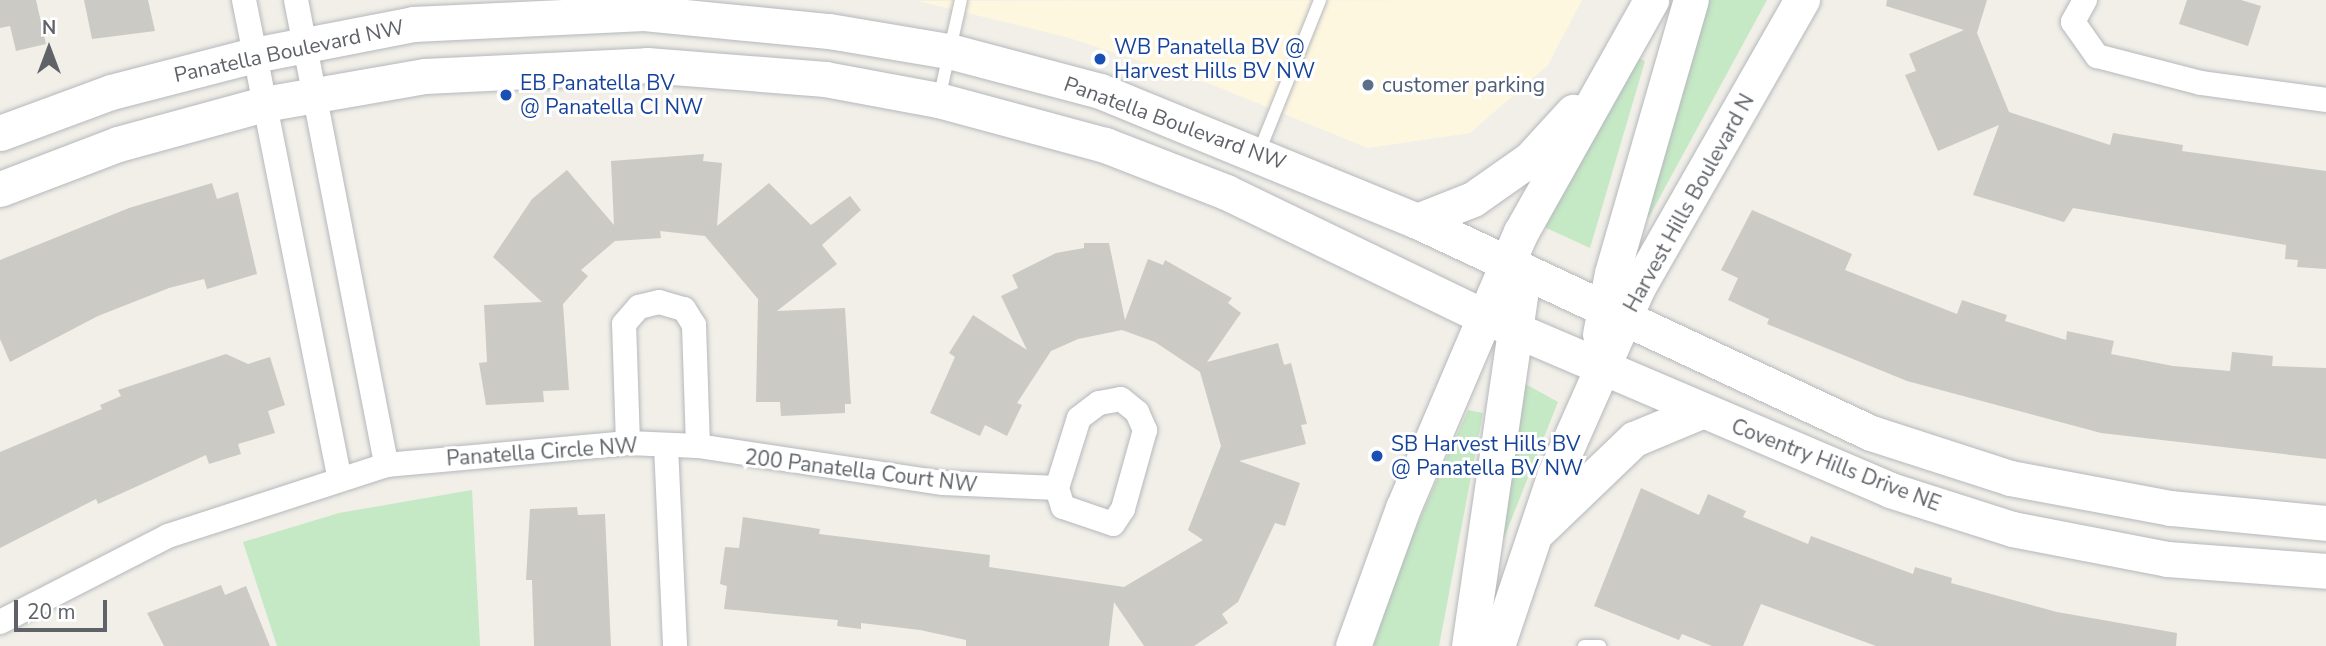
<!DOCTYPE html>
<html>
<head>
<meta charset="utf-8">
<style>
  body { margin:0 }
  #map { position:relative; width:2326px; height:646px; overflow:hidden; background:#f1efe8; font-family:"Nunito Sans",sans-serif }
  div>[style] { position:absolute }
  .commercial>* { inset:0; background:#fef7e0 }
  .green>* { inset:0; background:#c5e8c5 }
  .building>* { inset:0; background:#cccac5 }
  .roads { filter:drop-shadow(0 0 2px #b5b8bc) drop-shadow(0 0 2px #b5b8bc) }
  .lane>* { height:12px; margin:-6px; padding:0 6px; transform-origin:6px; border-radius:6px; background:#fff }
  .street>* { height:24px; margin:-12px; padding:0 12px; transform-origin:12px; border-radius:12px; background:#fff }
  .secondary>* { height:35px; margin:-17.5px; padding:0 17.5px; transform-origin:17.5px; border-radius:17.5px; background:#fff }
  .dots>* { width:19px; height:19px; translate:-50% -50%; box-sizing:border-box; border:4px solid #fff; border-radius:50% }
  span { translate:-50% -50%; white-space:nowrap; text-align:center; line-height:1.15; -webkit-text-stroke:6px #fff; paint-order:stroke }
  .transit-label { font-size:21px; color:#164399 }
  .left { translate:0 -50%; text-align:left }
  .street-label { font-size:21px; color:#5f6368 }
  .service-label { font-size:21px; color:#4e5e75 }
  .north { position:absolute; left:14px; top:14px; width:70px; height:70px; -webkit-text-stroke:5px #fff; paint-order:stroke; rotate:0deg; font-size:19px; font-weight:700; line-height:28px; text-align:center; color:#5f6368 }
  .north::after { content:''; display:block; margin:auto; width:24px; height:32px; background:#5f6368; clip-path:polygon(50% 0,100% 100%,50% 72%,0 100%) }
  .scale { position:absolute; left:14px; top:600px; width:93px; height:32px; box-sizing:border-box; border:4px solid #5f6368; border-top:0; padding-left:9px; font-size:21px; line-height:24px; white-space:nowrap; color:#5f6368; -webkit-text-stroke:5px #fff; paint-order:stroke }
</style>
</head>
<body>
<div id="map">
  <div class="commercial">
    <i style="clip-path:polygon(1582px 0,1548px 65px,1470px 133px,1368px 148px,1213px 85px,1066px 37px,918px 1px)"></i>
  </div>
  <div class="green">
    <i style="clip-path:polygon(1701px 0,1767px 0,1649px 217px,1637px 210px)"></i>
    <i style="clip-path:polygon(1634px 56px,1645px 61px,1590px 248px,1542px 226px)"></i>
    <i style="clip-path:polygon(1518px 380px,1558px 402px,1504px 538px,1492px 530px)"></i>
    <i style="clip-path:polygon(1468px 410px,1483px 413px,1439px 646px,1374px 646px,1395px 575px)"></i>
    <i style="clip-path:polygon(472px 490px,480px 646px,277px 646px,243px 542px,339px 513px)"></i>
  </div>
  <div class="building">
    <i style="clip-path:polygon(0 0,36px 0,46px 44px,16px 51px,10px 26px,0 28px)"></i>
    <i style="clip-path:polygon(84px 0,148px 0,155px 31px,92px 39px)"></i>
    <i style="clip-path:polygon(1887px 0,1987px 0,1977px 33px,2009px 112px,2110px 145px,2113px 133px,2183px 145px,2182px 151px,2326px 171px,2326px 269px,2297px 267px,2298px 260px,2285px 259px,2286px 245px,2073px 208px,2064px 222px,1973px 195px,1999px 125px,1938px 151px,1905px 75px,1916px 71px,1909px 54px,1964px 30px,1886px 6px)"></i>
    <i style="clip-path:polygon(2187px 0,2241px 0,2261px 6px,2248px 46px,2179px 24px)"></i>
    <i style="clip-path:polygon(704px 154px,703px 161px,722px 163px,717px 226px,769px 183px,811px 225px,850px 196px,861px 210px,822px 245px,837px 264px,777px 311px,845px 308px,851px 404px,845px 404px,845px 413px,781px 416px,780px 402px,756px 402px,758px 299px,705px 236px,660px 231px,661px 238px,615px 241px,581px 270px,588px 276px,563px 304px,569px 390px,543px 391px,544px 402px,486px 405px,479px 363px,487px 362px,484px 305px,542px 302px,493px 257px,532px 199px,567px 170px,614px 225px,611px 161px)"></i>
    <i style="clip-path:polygon(212px 183px,217px 199px,238px 192px,257px 274px,207px 289px,204px 279px,169px 288px,98px 316px,10px 362px,0 339px,0 260px,129px 208px)"></i>
    <i style="clip-path:polygon(1752px 210px,1852px 254px,1845px 270px,1957px 314px,1962px 300px,2007px 315px,2005px 321px,2066px 340px,2067px 331px,2114px 341px,2111px 354px,2173px 366px,2230px 371px,2232px 352px,2273px 356px,2272px 366px,2326px 368px,2326px 459px,2101px 433px,1907px 381px,1767px 324px,1769px 319px,1728px 300px,1738px 278px,1721px 270px)"></i>
    <i style="clip-path:polygon(1084px 243px,1109px 243px,1125px 320px,1148px 259px,1163px 265px,1165px 260px,1232px 298px,1228px 303px,1241px 313px,1207px 362px,1278px 343px,1284px 365px,1291px 363px,1307px 424px,1301px 425px,1306px 444px,1239px 461px,1300px 483px,1285px 526px,1275px 523px,1238px 602px,1222px 614px,1228px 623px,1194px 646px,1144px 646px,1114px 602px,1109px 646px,966px 646px,966px 640px,920px 630px,861px 623px,861px 629px,837px 626px,838px 620px,724px 609px,727px 586px,720px 584px,725px 547px,739px 548px,743px 517px,820px 529px,819px 534px,990px 555px,989px 567px,1124px 587px,1203px 540px,1188px 530px,1221px 446px,1200px 372px,1155px 342px,1122px 330px,1078px 339px,1051px 351px,1017px 403px,1022px 405px,1007px 436px,985px 425px,980px 436px,930px 413px,955px 357px,949px 353px,973px 315px,1027px 350px,1001px 296px,1018px 288px,1012px 275px,1056px 253px,1084px 248px)"></i>
    <i style="clip-path:polygon(226px 354px,248px 364px,270px 357px,285px 405px,268px 411px,275px 433px,238px 444px,241px 454px,209px 464px,206px 455px,98px 504px,96px 499px,0 548px,0 452px,102px 409px,100px 405px,121px 396px,118px 390px)"></i>
    <i style="clip-path:polygon(1641px 488px,1699px 515px,1708px 494px,1746px 511px,1743px 517px,1808px 544px,1811px 536px,1913px 574px,1915px 567px,1952px 578px,1951px 583px,2057px 612px,2177px 633px,2176px 646px,1876px 646px,1761px 604px,1743px 646px,1712px 646px,1682px 634px,1679px 640px,1594px 606px)"></i>
    <i style="clip-path:polygon(577px 507px,578px 515px,605px 514px,611px 646px,534px 646px,532px 580px,526px 580px,530px 509px)"></i>
    <i style="clip-path:polygon(221px 585px,225px 595px,246px 586px,270px 646px,164px 646px,147px 613px)"></i>
  </div>
  <div class="roads">
    <div class="lane">
      <i style="left:939px;top:99px;width:101px;rotate:-77.5deg"></i>
      <i style="left:1259px;top:152px;width:164px;rotate:-68.1deg"></i>
      <i style="left:1584px;top:646px;width:16px"></i>
    </div>
    <div class="street">
      <i style="left:244px;top:0;width:486px;rotate:78.7deg"></i>
      <i style="left:296px;top:0;width:474px;rotate:79deg"></i>
      <i style="left:2085px;top:0;width:25px;rotate:119deg"></i>
      <i style="left:2073px;top:22px;width:42px;rotate:54.8deg"></i>
      <i style="left:2097px;top:56px;width:107px;rotate:14.6deg"></i>
      <i style="left:2201px;top:83px;width:126px;rotate:7.7deg"></i>
      <i style="left:1121px;top:399px;width:21px;rotate:39deg"></i>
      <i style="left:1137px;top:412px;width:20px;rotate:66deg"></i>
      <i style="left:1145px;top:430px;width:82px;rotate:105.6deg"></i>
      <i style="left:1123px;top:509px;width:18px;rotate:124deg"></i>
      <i style="left:1113px;top:524px;width:53px;rotate:-161.2deg"></i>
      <i style="left:1063px;top:507px;width:20px;rotate:-108deg"></i>
      <i style="left:1057px;top:488px;width:73px;rotate:-72.6deg"></i>
      <i style="left:1079px;top:418px;width:25px;rotate:-37deg"></i>
      <i style="left:1099px;top:403px;width:22px;rotate:-10deg"></i>
      <i style="left:628px;top:443px;width:119px;rotate:-91.9deg"></i>
      <i style="left:624px;top:324px;width:23px;rotate:-49deg"></i>
      <i style="left:639px;top:307px;width:21px;rotate:-14deg"></i>
      <i style="left:659px;top:302px;width:26px;rotate:16deg"></i>
      <i style="left:684px;top:309px;width:19px;rotate:58deg"></i>
      <i style="left:694px;top:325px;width:121px;rotate:88.1deg"></i>
      <i style="left:666px;top:446px;width:200px;rotate:87.4deg"></i>
      <i style="left:0;top:622px;width:189px;rotate:-27.1deg"></i>
      <i style="left:168px;top:536px;width:229px;rotate:-18deg"></i>
      <i style="left:386px;top:465px;width:243px;rotate:-5.2deg"></i>
      <i style="left:628px;top:443px;width:70px;rotate:2.5deg"></i>
      <i style="left:698px;top:446px;width:248px;rotate:8.6deg"></i>
      <i style="left:943px;top:483px;width:114px;rotate:2.5deg"></i>
    </div>
    <div class="secondary">
      <i style="left:0;top:133px;width:118px;rotate:-20.3deg"></i>
      <i style="left:111px;top:92px;width:148px;rotate:-14.5deg"></i>
      <i style="left:254px;top:55px;width:162px;rotate:-11deg"></i>
      <i style="left:413px;top:24px;width:231px;rotate:-2.7deg"></i>
      <i style="left:644px;top:13px;width:186px;rotate:5.6deg"></i>
      <i style="left:829px;top:31px;width:122px;rotate:9.5deg"></i>
      <i style="left:949px;top:51px;width:156px;rotate:14.8deg"></i>
      <i style="left:1100px;top:91px;width:343px;rotate:22.3deg"></i>
      <i style="left:1417px;top:221px;width:501px;rotate:25.03deg"></i>
      <i style="left:1871px;top:433px;width:146px;rotate:17.9deg"></i>
      <i style="left:2010px;top:478px;width:164px;rotate:10.6deg"></i>
      <i style="left:2171px;top:508px;width:156px;rotate:5.5deg"></i>
      <i style="left:0;top:189px;width:126px;rotate:-20.9deg"></i>
      <i style="left:118px;top:144px;width:151px;rotate:-15.3deg"></i>
      <i style="left:264px;top:104px;width:163px;rotate:-9.9deg"></i>
      <i style="left:425px;top:76px;width:222px;rotate:-2.8deg"></i>
      <i style="left:647px;top:65px;width:179px;rotate:4.5deg"></i>
      <i style="left:825px;top:79px;width:115px;rotate:10.5deg"></i>
      <i style="left:938px;top:100px;width:173px;rotate:15.1deg"></i>
      <i style="left:1105px;top:145px;width:130px;rotate:21.2deg"></i>
      <i style="left:1226px;top:192px;width:285px;rotate:25.8deg"></i>
      <i style="left:1483px;top:316px;width:443px;rotate:23.1deg"></i>
      <i style="left:1890px;top:490px;width:128px;rotate:17.7deg"></i>
      <i style="left:2012px;top:529px;width:159px;rotate:10.9deg"></i>
      <i style="left:2168px;top:559px;width:158px;rotate:4.3deg"></i>
      <i style="left:1417px;top:221px;width:60px;rotate:-21.4deg"></i>
      <i style="left:1473px;top:199px;width:70px;rotate:-35.1deg"></i>
      <i style="left:1530px;top:159px;width:64px;rotate:-47.5deg"></i>
      <i style="left:1600px;top:334px;width:62px;rotate:-78.9deg"></i>
      <i style="left:1612px;top:273px;width:284px;rotate:-73.9deg"></i>
      <i style="left:1539px;top:530px;width:132px;rotate:-43.8deg"></i>
      <i style="left:1634px;top:439px;width:70px;rotate:-22.6deg"></i>
      <i style="left:1353px;top:646px;width:147px;rotate:-70.1deg"></i>
      <i style="left:1403px;top:508px;width:300px;rotate:-66.9deg"></i>
      <i style="left:1521px;top:232px;width:266px;rotate:-60.7deg"></i>
      <i style="left:1469px;top:646px;width:359px;rotate:-81.7deg"></i>
      <i style="left:1521px;top:291px;width:29px;rotate:-121deg"></i>
      <i style="left:1497px;top:646px;width:182px;rotate:-71.4deg"></i>
      <i style="left:1555px;top:474px;width:205px;rotate:-66.1deg"></i>
      <i style="left:1638px;top:287px;width:331px;rotate:-60.3deg"></i>
    </div>
  </div>
  <div class="dots">
    <i style="left:1100px;top:59px;background:#1a4fb4"></i>
    <i style="left:1368px;top:85px;background:#5c6f8a"></i>
    <i style="left:506px;top:95px;background:#1a4fb4"></i>
    <i style="left:1377px;top:456px;background:#1a4fb4"></i>
  </div>
  <div class="transit-label">
    <span class="left" style="left:1114px;top:59px">WB Panatella BV @<br>Harvest Hills BV NW</span>
    <span class="left" style="left:520px;top:95px">EB Panatella BV<br>@ Panatella CI NW</span>
    <span class="left" style="left:1391px;top:456px">SB Harvest Hills BV<br>@ Panatella BV NW</span>
  </div>
  <div class="street-label">
    <span style="left:289px;top:51px;rotate:-12deg">Panatella Boulevard NW</span>
    <span style="left:1175px;top:123px;rotate:20deg">Panatella Boulevard NW</span>
    <span style="left:1689px;top:203px;rotate:-61deg">Harvest Hills Boulevard N</span>
    <span style="left:542px;top:452px;rotate:-4deg">Panatella Circle NW</span>
    <span style="left:1836px;top:465px;rotate:21deg">Coventry Hills Drive NE</span>
    <span style="left:861px;top:471px;rotate:7deg">200 Panatella Court NW</span>
  </div>
  <div class="service-label">
    <span class="left" style="left:1382px;top:85px">customer parking</span>
  </div>
  <div class="north">N</div>
  <div class="scale">20 m</div>
</div>
</body>
</html>
